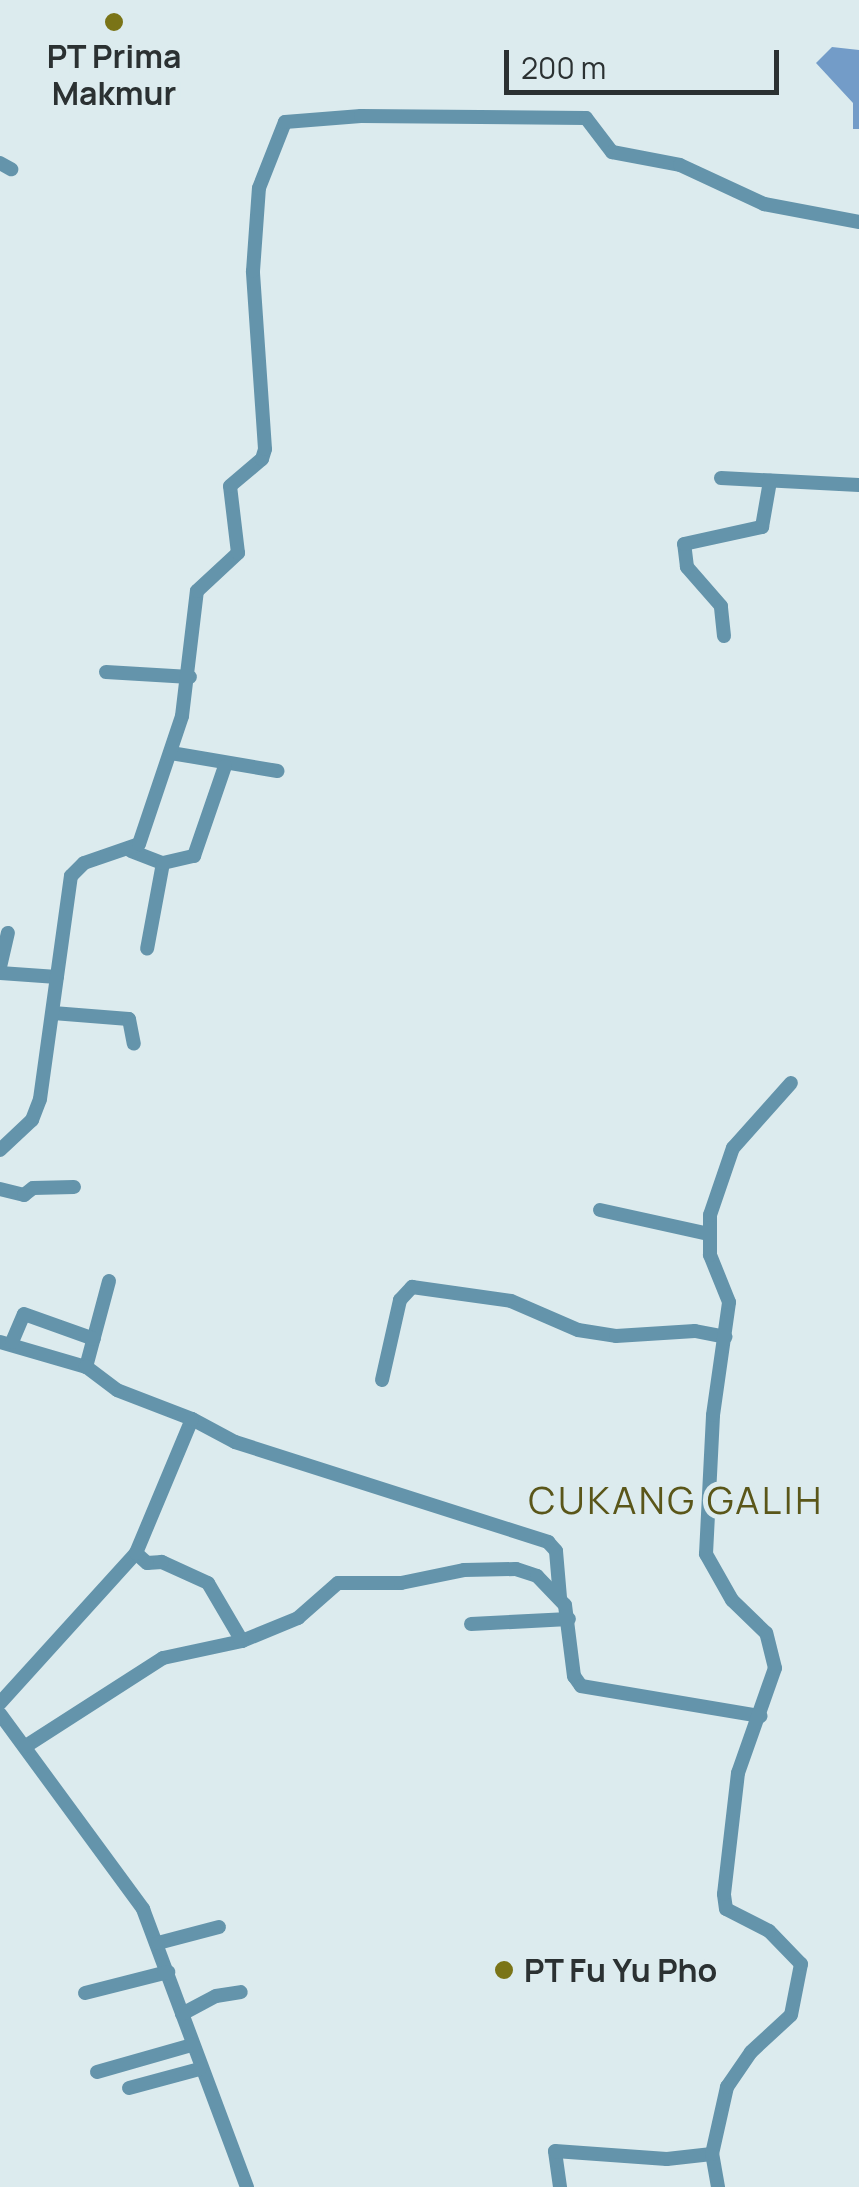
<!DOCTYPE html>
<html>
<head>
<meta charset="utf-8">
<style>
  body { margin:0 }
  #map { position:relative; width:859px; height:2187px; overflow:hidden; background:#dcebee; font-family:Manrope,sans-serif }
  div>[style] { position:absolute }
  .water>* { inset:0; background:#739cc8 }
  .minor>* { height:14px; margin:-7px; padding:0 7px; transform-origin:7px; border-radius:7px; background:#6494ab }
  .dots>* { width:28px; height:28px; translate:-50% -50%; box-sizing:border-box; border:5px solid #dcebee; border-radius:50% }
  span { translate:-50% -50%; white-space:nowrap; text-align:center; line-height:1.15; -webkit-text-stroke:10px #dcebee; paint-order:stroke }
  .poi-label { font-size:32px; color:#2b3132; font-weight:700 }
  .left { translate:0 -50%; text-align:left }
  .quarter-label { font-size:38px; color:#5a5619; letter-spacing:2.5px }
  .scale { position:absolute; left:504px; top:50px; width:275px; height:45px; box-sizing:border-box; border:5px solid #2b3132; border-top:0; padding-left:12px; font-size:30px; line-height:35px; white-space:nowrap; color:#2b3132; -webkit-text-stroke:8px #dcebee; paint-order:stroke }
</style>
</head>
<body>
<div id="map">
  <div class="water">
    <i style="clip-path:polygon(832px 47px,859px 50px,859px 129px,853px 129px,853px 103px,816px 63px)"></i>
  </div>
  <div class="minor">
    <i style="left:0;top:163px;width:13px;rotate:29deg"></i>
    <i style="left:721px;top:478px;width:138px;rotate:2.9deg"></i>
    <i style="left:724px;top:636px;width:30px;rotate:-96deg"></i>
    <i style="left:721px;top:606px;width:52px;rotate:-131.1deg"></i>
    <i style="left:687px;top:567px;width:23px;rotate:-97deg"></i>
    <i style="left:684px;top:544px;width:80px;rotate:-12.3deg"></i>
    <i style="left:762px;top:527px;width:47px;rotate:-80.1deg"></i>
    <i style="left:106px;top:672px;width:84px;rotate:3.4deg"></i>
    <i style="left:171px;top:753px;width:108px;rotate:9.6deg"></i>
    <i style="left:131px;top:851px;width:34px;rotate:21deg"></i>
    <i style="left:163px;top:863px;width:87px;rotate:100.5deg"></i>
    <i style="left:163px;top:863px;width:32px;rotate:-13deg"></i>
    <i style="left:194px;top:856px;width:95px;rotate:-71deg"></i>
    <i style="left:0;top:967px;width:35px;rotate:-77deg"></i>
    <i style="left:0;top:973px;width:57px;rotate:4deg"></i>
    <i style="left:53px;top:1013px;width:76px;rotate:4.5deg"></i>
    <i style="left:129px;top:1019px;width:25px;rotate:79deg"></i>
    <i style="left:0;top:1150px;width:44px;rotate:-43.2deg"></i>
    <i style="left:32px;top:1120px;width:22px;rotate:-69deg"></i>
    <i style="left:40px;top:1099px;width:225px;rotate:-82.1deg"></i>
    <i style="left:71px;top:876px;width:18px;rotate:-45deg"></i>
    <i style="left:84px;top:863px;width:58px;rotate:-19.1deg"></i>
    <i style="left:139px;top:844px;width:135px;rotate:-71.4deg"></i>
    <i style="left:182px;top:716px;width:126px;rotate:-83.2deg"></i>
    <i style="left:197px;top:591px;width:56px;rotate:-42.8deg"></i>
    <i style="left:238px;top:553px;width:67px;rotate:-96.8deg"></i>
    <i style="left:230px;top:486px;width:42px;rotate:-40.2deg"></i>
    <i style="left:262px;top:459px;width:10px;rotate:-73deg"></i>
    <i style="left:265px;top:449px;width:178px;rotate:-93.9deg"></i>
    <i style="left:253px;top:271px;width:83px;rotate:-85.9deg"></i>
    <i style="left:259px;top:188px;width:71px;rotate:-68.5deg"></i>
    <i style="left:285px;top:122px;width:76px;rotate:-4.5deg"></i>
    <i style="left:361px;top:116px;width:225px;rotate:0.5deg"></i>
    <i style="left:586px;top:118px;width:43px;rotate:52.6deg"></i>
    <i style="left:612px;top:152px;width:69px;rotate:10.8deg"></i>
    <i style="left:680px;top:165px;width:93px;rotate:24.9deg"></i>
    <i style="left:764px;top:204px;width:97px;rotate:10.7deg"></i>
    <i style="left:0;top:1189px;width:25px;rotate:14deg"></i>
    <i style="left:24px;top:1195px;width:11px;rotate:-38deg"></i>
    <i style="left:33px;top:1188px;width:41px;rotate:-1.4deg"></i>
    <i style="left:600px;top:1210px;width:112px;rotate:12.4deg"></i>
    <i style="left:0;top:1342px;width:90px;rotate:16.2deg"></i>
    <i style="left:86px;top:1367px;width:89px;rotate:-75deg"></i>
    <i style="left:12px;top:1342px;width:30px;rotate:-67deg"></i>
    <i style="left:24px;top:1314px;width:74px;rotate:19.7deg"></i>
    <i style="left:382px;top:1380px;width:82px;rotate:-77.3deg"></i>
    <i style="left:400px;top:1300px;width:18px;rotate:-47deg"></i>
    <i style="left:412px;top:1287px;width:100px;rotate:8deg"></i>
    <i style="left:511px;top:1301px;width:73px;rotate:23.4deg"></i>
    <i style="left:578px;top:1330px;width:38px;rotate:9deg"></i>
    <i style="left:616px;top:1336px;width:79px;rotate:-3.6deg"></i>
    <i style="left:695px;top:1331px;width:31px;rotate:11deg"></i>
    <i style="left:192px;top:1419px;width:49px;rotate:28.1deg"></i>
    <i style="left:235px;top:1442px;width:329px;rotate:17.7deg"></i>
    <i style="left:548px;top:1542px;width:12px;rotate:48deg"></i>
    <i style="left:556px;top:1551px;width:47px;rotate:85.1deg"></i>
    <i style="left:471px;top:1624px;width:98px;rotate:-2.9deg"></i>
    <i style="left:242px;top:1641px;width:61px;rotate:-22.3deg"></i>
    <i style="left:298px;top:1618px;width:53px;rotate:-41.2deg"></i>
    <i style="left:338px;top:1583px;width:63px"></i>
    <i style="left:401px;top:1583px;width:64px;rotate:-11.7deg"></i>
    <i style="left:464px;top:1570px;width:52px;rotate:-1.1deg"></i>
    <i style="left:516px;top:1569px;width:22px;rotate:18deg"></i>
    <i style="left:537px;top:1576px;width:40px;rotate:46deg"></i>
    <i style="left:565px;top:1605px;width:72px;rotate:82.8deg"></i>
    <i style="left:574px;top:1676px;width:12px;rotate:55deg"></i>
    <i style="left:581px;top:1686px;width:182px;rotate:9.5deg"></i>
    <i style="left:0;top:1703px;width:202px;rotate:-47.8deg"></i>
    <i style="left:0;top:1714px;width:242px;rotate:53.7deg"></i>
    <i style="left:143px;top:1909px;width:297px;rotate:69.5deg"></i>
    <i style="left:26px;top:1746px;width:163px;rotate:-32.7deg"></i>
    <i style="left:163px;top:1658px;width:81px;rotate:-12.1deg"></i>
    <i style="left:242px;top:1641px;width:67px;rotate:-120.4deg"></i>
    <i style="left:208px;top:1583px;width:51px;rotate:-155.5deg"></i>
    <i style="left:162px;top:1562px;width:15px;rotate:176deg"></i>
    <i style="left:147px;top:1563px;width:15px;rotate:-138deg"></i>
    <i style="left:136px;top:1553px;width:145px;rotate:-67.3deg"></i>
    <i style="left:192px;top:1419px;width:80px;rotate:-158.9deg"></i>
    <i style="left:117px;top:1390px;width:39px;rotate:-143deg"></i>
    <i style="left:158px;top:1943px;width:63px;rotate:-14.7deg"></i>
    <i style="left:85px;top:1993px;width:86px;rotate:-14.2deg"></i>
    <i style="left:182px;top:2014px;width:38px;rotate:-28deg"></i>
    <i style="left:216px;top:1996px;width:25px;rotate:-9deg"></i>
    <i style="left:97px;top:2072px;width:99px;rotate:-15.9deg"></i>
    <i style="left:129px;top:2088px;width:73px;rotate:-15deg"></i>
    <i style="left:560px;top:2187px;width:36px;rotate:-98deg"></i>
    <i style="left:555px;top:2151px;width:112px;rotate:4.1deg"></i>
    <i style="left:667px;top:2159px;width:45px;rotate:-6.3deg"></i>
    <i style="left:718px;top:2187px;width:34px;rotate:-100deg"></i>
    <i style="left:712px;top:2154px;width:69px;rotate:-77.4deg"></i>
    <i style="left:727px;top:2087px;width:42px;rotate:-55.6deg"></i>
    <i style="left:751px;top:2052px;width:54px;rotate:-42.8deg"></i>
    <i style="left:791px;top:2015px;width:52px;rotate:-78.9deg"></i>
    <i style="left:801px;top:1964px;width:46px;rotate:-134.1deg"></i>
    <i style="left:769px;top:1931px;width:48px;rotate:-152.9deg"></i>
    <i style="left:726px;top:1909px;width:15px;rotate:-98deg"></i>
    <i style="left:724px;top:1894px;width:122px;rotate:-83.4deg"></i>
    <i style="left:738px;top:1773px;width:111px;rotate:-70.6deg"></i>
    <i style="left:775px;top:1668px;width:36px;rotate:-104deg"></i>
    <i style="left:766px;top:1633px;width:47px;rotate:-135.9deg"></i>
    <i style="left:732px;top:1600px;width:53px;rotate:-119.5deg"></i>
    <i style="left:706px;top:1554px;width:139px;rotate:-87.1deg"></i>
    <i style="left:713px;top:1415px;width:114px;rotate:-81.9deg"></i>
    <i style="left:729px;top:1302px;width:51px;rotate:-112deg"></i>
    <i style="left:710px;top:1255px;width:40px;rotate:-90deg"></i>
    <i style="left:710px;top:1215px;width:71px;rotate:-71.1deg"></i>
    <i style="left:733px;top:1148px;width:87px;rotate:-48.3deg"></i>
  </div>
  <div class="dots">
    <i style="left:114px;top:22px;background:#7a7417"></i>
    <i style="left:504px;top:1970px;background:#7a7417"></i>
  </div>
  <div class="poi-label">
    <span style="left:114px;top:75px">PT Prima<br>Makmur</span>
    <span class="left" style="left:524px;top:1970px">PT Fu Yu Pho</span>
  </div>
  <div class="quarter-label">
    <span style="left:676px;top:1500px">CUKANG GALIH</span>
  </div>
  <div class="scale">200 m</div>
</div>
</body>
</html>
